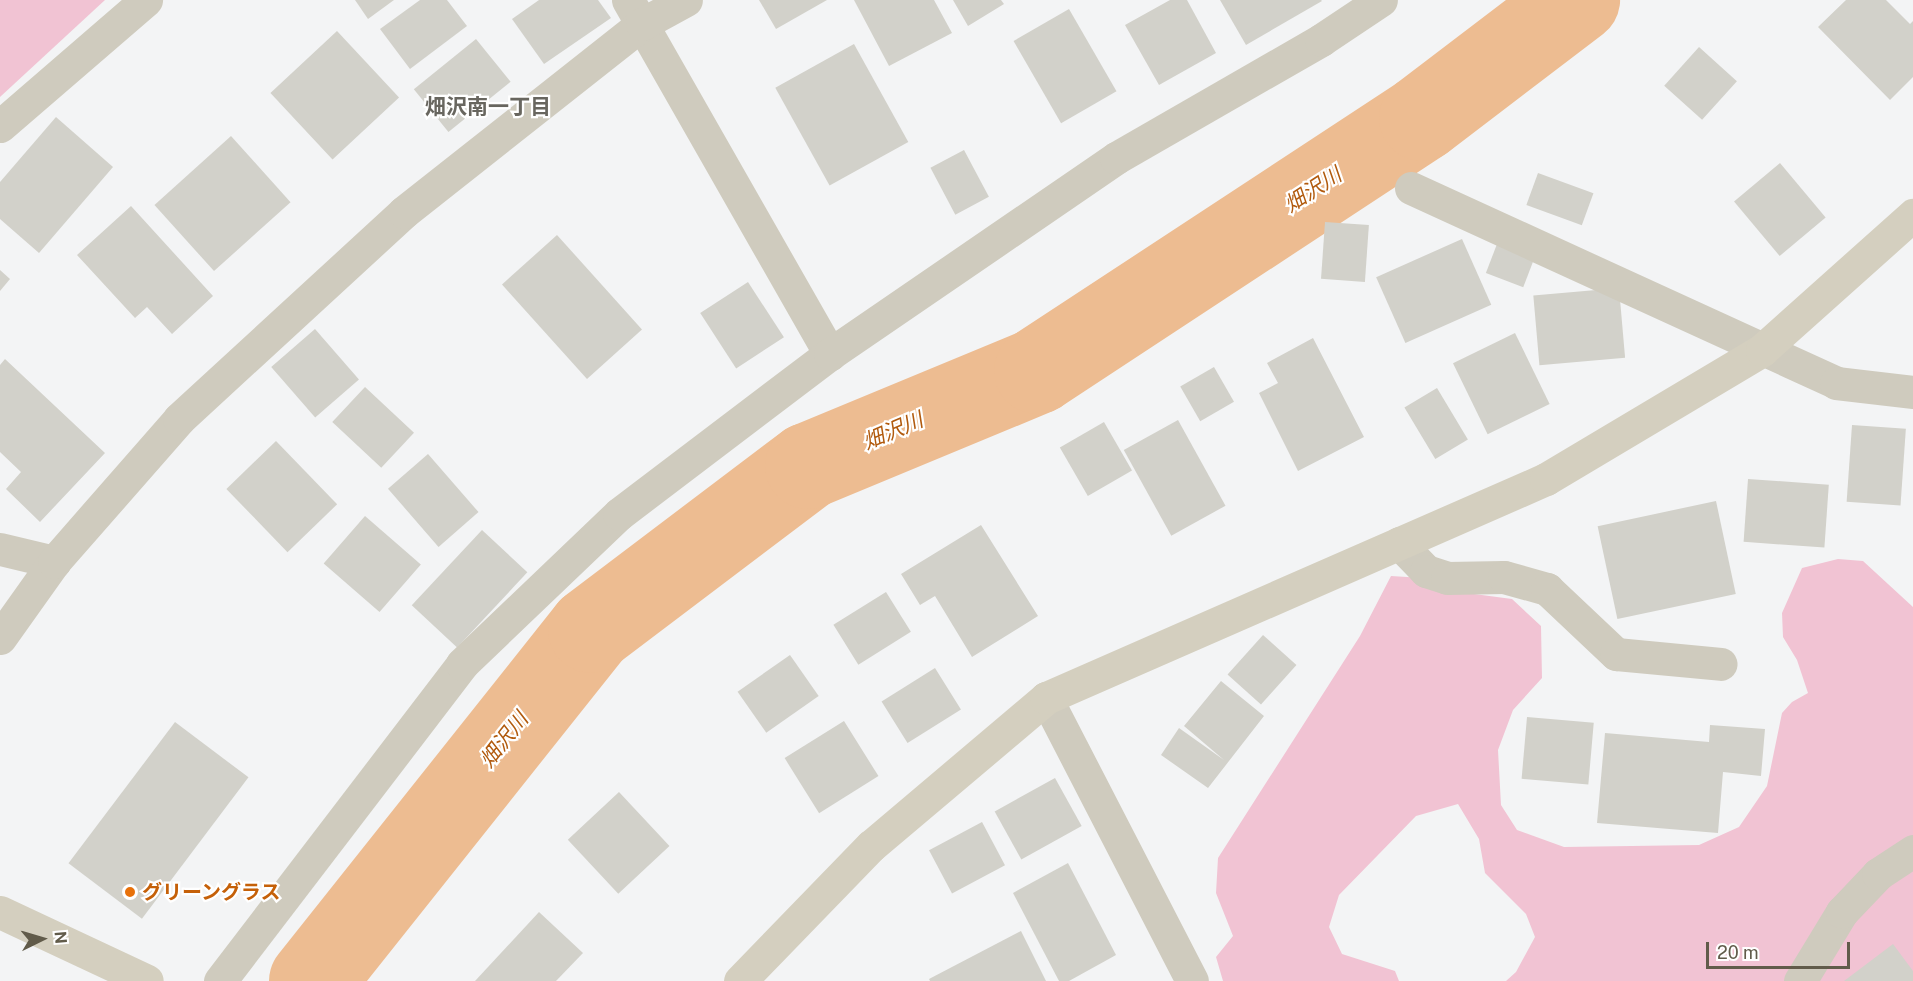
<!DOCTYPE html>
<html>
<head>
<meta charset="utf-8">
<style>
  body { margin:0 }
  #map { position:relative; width:1913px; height:981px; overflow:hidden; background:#f3f4f5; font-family:"Public Sans","Noto Sans JP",sans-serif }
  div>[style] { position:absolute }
  .green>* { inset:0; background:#f1c3d3 }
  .river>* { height:86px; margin:-43px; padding:0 43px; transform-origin:43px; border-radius:43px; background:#edbc91 }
  .building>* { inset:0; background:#d2d1ca; transform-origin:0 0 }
  .street>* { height:33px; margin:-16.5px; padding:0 16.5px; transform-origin:16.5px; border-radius:16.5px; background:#cfcbbe }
  .secondary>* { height:33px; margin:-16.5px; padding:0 16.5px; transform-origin:16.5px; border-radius:16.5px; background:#d4cfbf }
  .dots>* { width:16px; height:16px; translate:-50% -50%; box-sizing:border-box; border:3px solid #fff; border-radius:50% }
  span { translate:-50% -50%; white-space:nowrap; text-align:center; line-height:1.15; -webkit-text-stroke:4.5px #fff; paint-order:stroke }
  .food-label { font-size:20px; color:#c56008; font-weight:700 }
  .left { translate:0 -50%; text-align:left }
  .neighbourhood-label { font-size:21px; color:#68665f; font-weight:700 }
  .water-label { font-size:21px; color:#b15a0d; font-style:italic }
  .north { position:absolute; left:12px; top:909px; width:60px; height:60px; -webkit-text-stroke:4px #fff; paint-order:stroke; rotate:85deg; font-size:16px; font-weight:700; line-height:24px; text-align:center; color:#615b4a }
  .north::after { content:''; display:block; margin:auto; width:21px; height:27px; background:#615b4a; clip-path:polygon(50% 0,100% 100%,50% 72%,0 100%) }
  .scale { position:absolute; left:1706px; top:942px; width:144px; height:27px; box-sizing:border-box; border:3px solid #615b4a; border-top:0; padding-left:8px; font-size:18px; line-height:21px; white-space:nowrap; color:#615b4a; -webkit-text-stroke:4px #fff; paint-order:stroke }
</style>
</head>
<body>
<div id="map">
  <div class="green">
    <i style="clip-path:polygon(0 0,105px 0,0 97px)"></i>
    <i style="clip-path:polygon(1838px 559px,1863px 561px,1913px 607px,1913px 981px,1506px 981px,1516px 972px,1535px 937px,1526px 914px,1485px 873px,1479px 839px,1458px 804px,1416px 816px,1339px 895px,1329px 927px,1342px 954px,1395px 971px,1399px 981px,1223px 981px,1216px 957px,1233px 936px,1216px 893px,1218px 858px,1360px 636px,1391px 576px,1423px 578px,1459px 592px,1512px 599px,1541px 626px,1542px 678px,1513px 710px,1498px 750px,1501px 805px,1517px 830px,1564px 847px,1699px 845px,1739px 827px,1767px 786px,1782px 713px,1792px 702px,1808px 693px,1797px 660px,1783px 637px,1782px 613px,1802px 568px)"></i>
  </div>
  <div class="river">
    <i style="left:312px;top:981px;width:448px;rotate:-51.5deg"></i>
    <i style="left:591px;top:630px;width:272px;rotate:-37.1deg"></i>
    <i style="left:808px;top:466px;width:248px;rotate:-22.5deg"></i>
    <i style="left:1037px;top:371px;width:461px;rotate:-33.3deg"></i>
    <i style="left:1422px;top:118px;width:195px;rotate:-37.3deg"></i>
  </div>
  <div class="building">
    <i style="clip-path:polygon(355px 0,394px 0,368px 19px)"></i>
    <i style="clip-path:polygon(420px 0,447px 0,467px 26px,410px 69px,380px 29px)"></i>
    <i style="clip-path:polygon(539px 0,598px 0,611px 18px,544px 64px,512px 19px)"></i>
    <i style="clip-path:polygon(759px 0,827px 0,776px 29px)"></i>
    <i style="clip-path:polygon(854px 0,934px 0,952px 33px,889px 66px)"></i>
    <i style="clip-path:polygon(953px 0,1001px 0,1004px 4px,968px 26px)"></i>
    <i style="clip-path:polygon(1170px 0,1187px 0,1216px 53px,1159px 85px,1125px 25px)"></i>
    <i style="clip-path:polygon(1220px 0,1321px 0,1322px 1px,1246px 45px)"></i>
    <i style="clip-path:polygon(1846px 0,1886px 0,1910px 24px,1913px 21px,1913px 77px,1890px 100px,1818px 27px)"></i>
    <i style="left:1069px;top:9px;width:95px;height:64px;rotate:60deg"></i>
    <i style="left:337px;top:31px;width:91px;height:91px;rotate:47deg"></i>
    <i style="left:476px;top:39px;width:55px;height:80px;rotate:51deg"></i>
    <i style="left:854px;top:44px;width:112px;height:90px;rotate:61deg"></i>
    <i style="left:1699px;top:47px;width:51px;height:52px;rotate:42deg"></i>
    <i style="clip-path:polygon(56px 117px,113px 167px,39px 253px,0 219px,0 182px)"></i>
    <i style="left:231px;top:136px;width:89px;height:103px;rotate:48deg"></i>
    <i style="left:964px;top:150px;width:53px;height:38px;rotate:62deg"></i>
    <i style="left:1780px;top:163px;width:71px;height:60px;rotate:50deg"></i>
    <i style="left:1538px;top:173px;width:59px;height:34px;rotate:20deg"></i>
    <i style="clip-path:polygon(131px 206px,213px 296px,172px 334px,147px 307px,135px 318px,77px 255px)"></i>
    <i style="left:1325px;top:222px;width:44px;height:57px;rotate:4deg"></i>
    <i style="left:557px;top:235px;width:127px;height:74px;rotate:48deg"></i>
    <i style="left:1462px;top:239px;width:72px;height:94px;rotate:66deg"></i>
    <i style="left:1497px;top:244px;width:40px;height:31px;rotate:21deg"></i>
    <i style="clip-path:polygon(0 270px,10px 279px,0 291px)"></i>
    <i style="left:748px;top:282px;width:66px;height:57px;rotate:57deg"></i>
    <i style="left:1619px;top:288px;width:70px;height:86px;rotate:85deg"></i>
    <i style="left:315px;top:329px;width:67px;height:58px;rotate:49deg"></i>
    <i style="left:1515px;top:333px;width:79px;height:69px;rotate:64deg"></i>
    <i style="clip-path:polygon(1313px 338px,1364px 437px,1298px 471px,1259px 393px,1278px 383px,1267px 363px)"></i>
    <i style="clip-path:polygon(5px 359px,105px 453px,40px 522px,6px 489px,21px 472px,0 452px,0 365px)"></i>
    <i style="left:1214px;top:367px;width:40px;height:39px;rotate:60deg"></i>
    <i style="left:365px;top:387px;width:67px;height:48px;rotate:43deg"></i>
    <i style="left:1437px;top:388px;width:60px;height:38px;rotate:59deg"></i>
    <i style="left:1178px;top:420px;width:98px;height:62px;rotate:61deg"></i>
    <i style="left:1104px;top:422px;width:56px;height:51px;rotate:60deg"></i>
    <i style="left:1852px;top:425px;width:54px;height:77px;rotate:4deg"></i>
    <i style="left:276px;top:441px;width:88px;height:69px;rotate:46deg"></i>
    <i style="left:428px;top:454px;width:77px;height:53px;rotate:49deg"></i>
    <i style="left:1748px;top:479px;width:81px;height:63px;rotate:4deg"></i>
    <i style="left:1716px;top:501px;width:95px;height:121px;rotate:78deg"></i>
    <i style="left:365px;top:516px;width:74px;height:63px;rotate:41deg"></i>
    <i style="clip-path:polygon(981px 525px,1038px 616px,972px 657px,935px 596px,920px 605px,901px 574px)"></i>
    <i style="left:482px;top:530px;width:62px;height:103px;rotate:43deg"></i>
    <i style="left:886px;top:592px;width:47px;height:62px;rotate:58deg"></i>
    <i style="left:1263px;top:635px;width:45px;height:53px;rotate:42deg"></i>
    <i style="left:790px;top:655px;width:50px;height:64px;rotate:55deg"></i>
    <i style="left:935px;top:668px;width:49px;height:63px;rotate:58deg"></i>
    <i style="clip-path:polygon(1221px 681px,1264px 716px,1208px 788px,1161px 755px,1179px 728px,1224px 760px,1184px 726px)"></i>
    <i style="left:1527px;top:717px;width:67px;height:62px;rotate:5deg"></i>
    <i style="left:844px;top:721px;width:65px;height:70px;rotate:58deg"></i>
    <i style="left:175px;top:722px;width:92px;height:177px;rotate:37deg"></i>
    <i style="clip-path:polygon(1710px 725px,1765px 729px,1761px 776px,1723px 772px,1718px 833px,1597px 823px,1605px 733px,1709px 742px)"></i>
    <i style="left:1055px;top:778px;width:55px;height:69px;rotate:61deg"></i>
    <i style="left:619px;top:792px;width:74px;height:70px;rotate:47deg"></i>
    <i style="left:982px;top:822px;width:49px;height:60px;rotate:62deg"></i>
    <i style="clip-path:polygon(1068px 863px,1116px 955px,1069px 981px,1059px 981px,1013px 893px)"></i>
    <i style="clip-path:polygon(539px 912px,583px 953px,556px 981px,475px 981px)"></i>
    <i style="clip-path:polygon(1021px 931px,1046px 981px,930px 981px,929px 979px)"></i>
    <i style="clip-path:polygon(1893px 944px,1913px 971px,1913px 981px,1844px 981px)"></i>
  </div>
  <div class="street">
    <i style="left:628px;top:0;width:408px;rotate:60.3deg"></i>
    <i style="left:0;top:126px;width:193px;rotate:-40.8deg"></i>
    <i style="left:1411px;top:188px;width:468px;rotate:24.6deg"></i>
    <i style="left:1836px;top:383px;width:78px;rotate:6.7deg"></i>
    <i style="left:1399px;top:543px;width:39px;rotate:46deg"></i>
    <i style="left:1426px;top:571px;width:22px;rotate:18deg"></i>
    <i style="left:1447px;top:578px;width:57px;rotate:-1deg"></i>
    <i style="left:1504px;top:577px;width:45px;rotate:15.6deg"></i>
    <i style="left:1547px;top:589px;width:95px;rotate:43.3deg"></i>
    <i style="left:1616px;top:654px;width:105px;rotate:5.4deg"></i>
    <i style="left:0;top:549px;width:56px;rotate:13.5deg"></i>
    <i style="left:0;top:638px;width:93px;rotate:-54.6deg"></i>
    <i style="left:54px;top:562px;width:190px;rotate:-48.8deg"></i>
    <i style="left:179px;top:419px;width:306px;rotate:-42.6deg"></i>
    <i style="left:404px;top:212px;width:303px;rotate:-38.3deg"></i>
    <i style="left:642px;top:24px;width:50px;rotate:-28.6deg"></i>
    <i style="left:1046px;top:698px;width:318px;rotate:62.7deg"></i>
    <i style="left:220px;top:981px;width:399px;rotate:-52.6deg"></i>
    <i style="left:462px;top:664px;width:217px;rotate:-43.7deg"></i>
    <i style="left:619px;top:514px;width:265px;rotate:-37.2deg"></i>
    <i style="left:830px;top:354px;width:347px;rotate:-34.4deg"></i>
    <i style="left:1116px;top:158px;width:237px;rotate:-29.9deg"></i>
    <i style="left:1321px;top:40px;width:72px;rotate:-33.7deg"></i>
    <i style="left:1800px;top:981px;width:81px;rotate:-58.7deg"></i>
    <i style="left:1842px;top:912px;width:52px;rotate:-46.5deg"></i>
    <i style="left:1878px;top:874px;width:42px;rotate:-33.3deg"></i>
  </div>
  <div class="secondary">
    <i style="left:0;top:912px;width:162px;rotate:25.1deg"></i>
    <i style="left:740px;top:981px;width:188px;rotate:-45.9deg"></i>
    <i style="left:871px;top:846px;width:229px;rotate:-40.2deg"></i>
    <i style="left:1046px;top:698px;width:546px;rotate:-23.65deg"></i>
    <i style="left:1546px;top:479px;width:252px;rotate:-30.8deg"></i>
    <i style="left:1762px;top:350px;width:203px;rotate:-41.8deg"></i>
  </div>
  <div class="dots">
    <i style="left:130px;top:892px;background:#e8710a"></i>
  </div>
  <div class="food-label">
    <span class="left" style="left:142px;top:892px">グリーングラス</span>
  </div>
  <div class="neighbourhood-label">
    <span style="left:488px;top:107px">畑沢南一丁目</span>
  </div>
  <div class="water-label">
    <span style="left:1313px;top:190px;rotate:-33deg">畑沢川</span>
    <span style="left:893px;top:431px;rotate:-23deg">畑沢川</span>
    <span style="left:504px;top:740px;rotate:-52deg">畑沢川</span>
  </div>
  <div class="north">N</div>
  <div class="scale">20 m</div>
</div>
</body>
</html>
